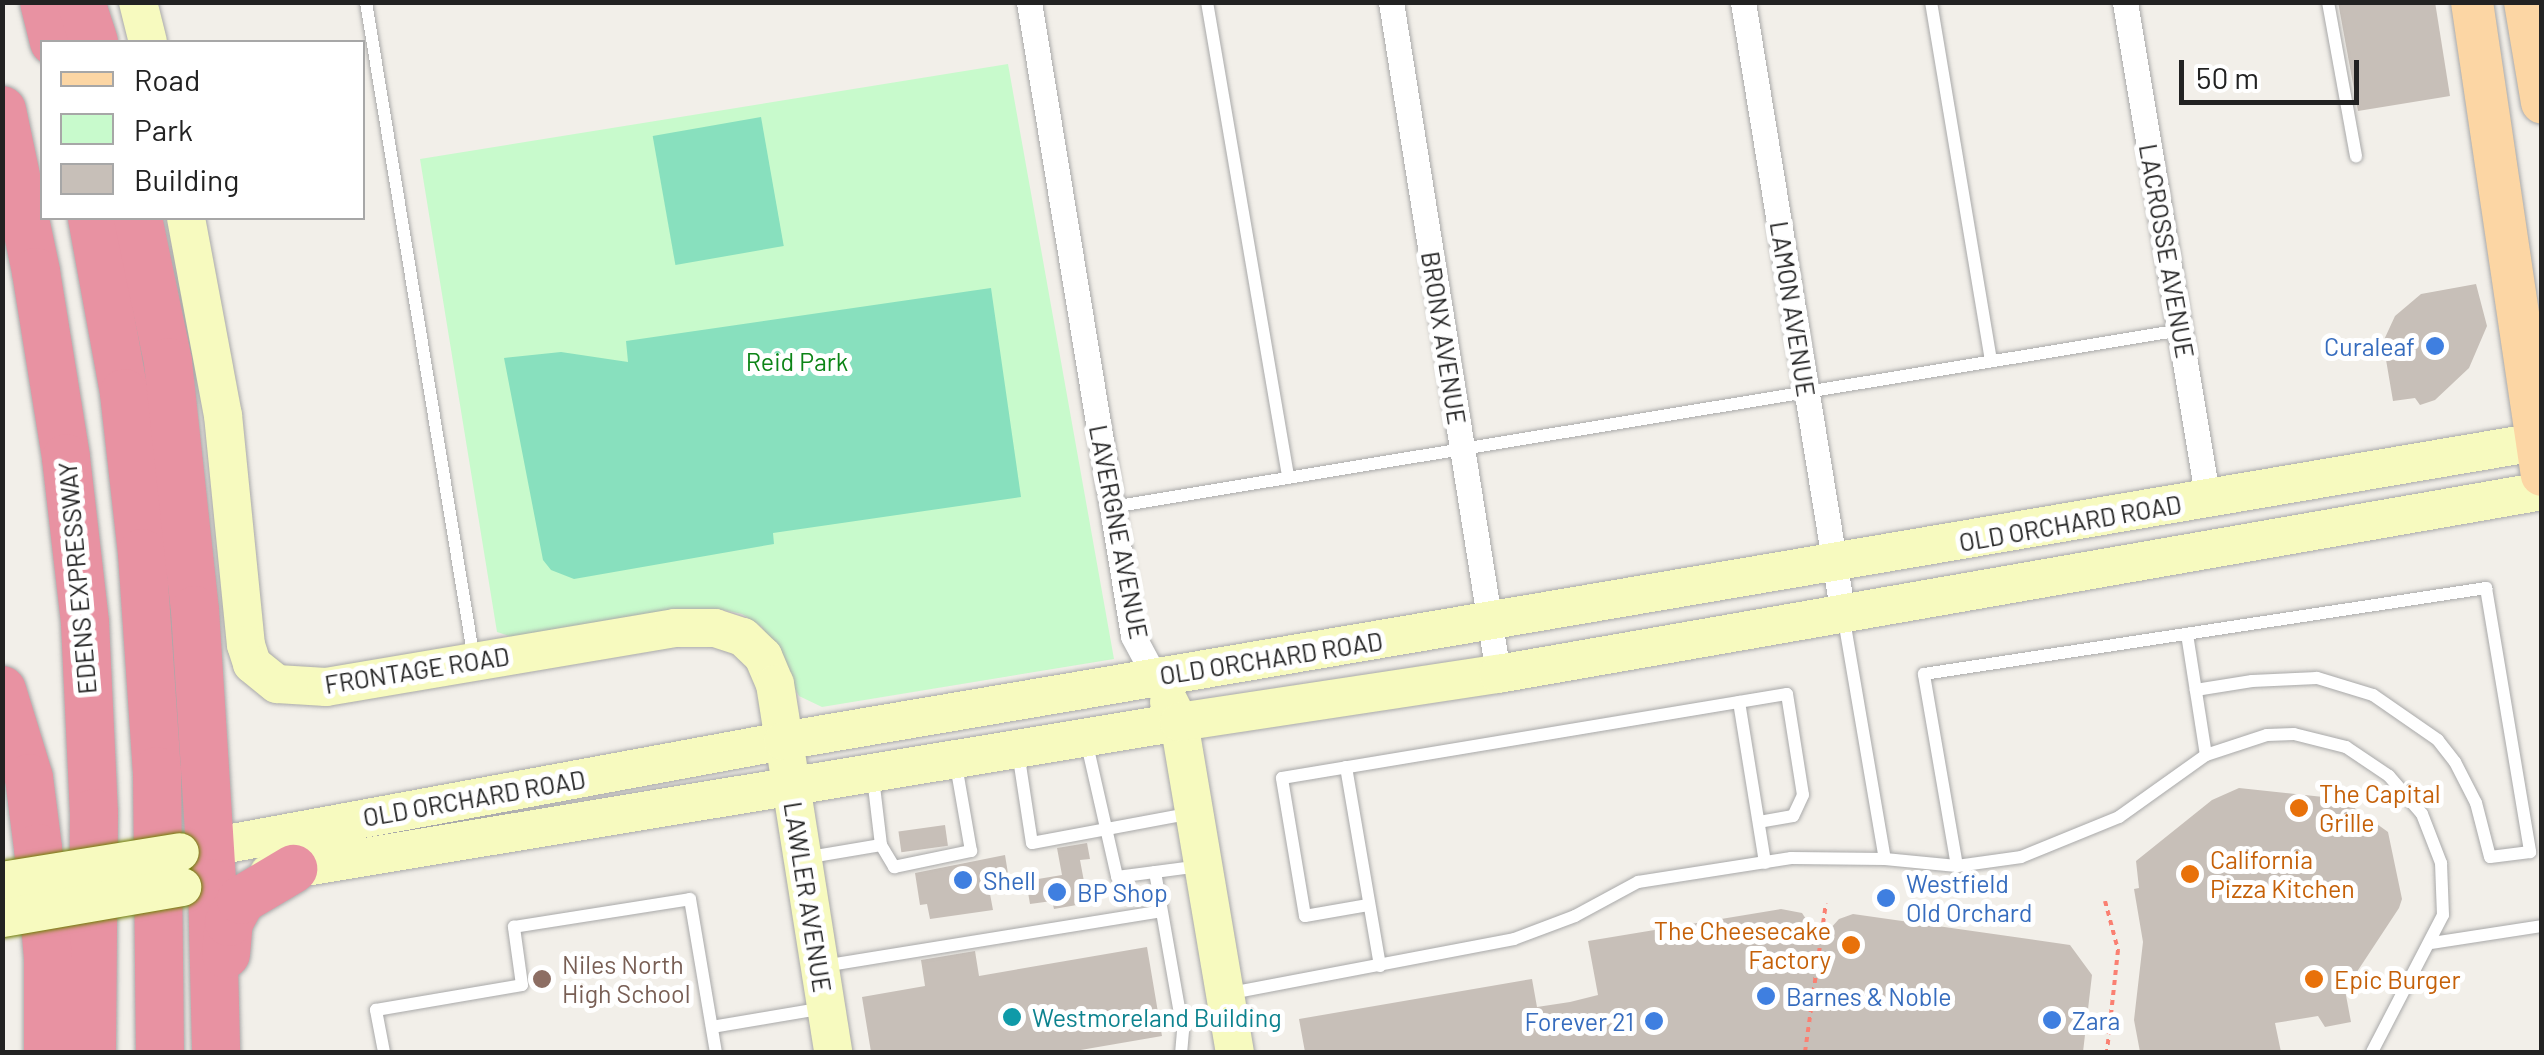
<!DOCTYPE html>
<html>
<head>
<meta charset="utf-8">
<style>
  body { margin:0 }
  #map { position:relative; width:2544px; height:1055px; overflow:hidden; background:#f2efe9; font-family:Barlow,sans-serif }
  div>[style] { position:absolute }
  .park>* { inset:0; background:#c8facc }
  .pitch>* { inset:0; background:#88e0be; transform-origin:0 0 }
  .building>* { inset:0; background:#c7bfb8; transform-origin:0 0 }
  .path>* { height:4px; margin-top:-2px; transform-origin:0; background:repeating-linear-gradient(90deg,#fa8072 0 5px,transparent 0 10px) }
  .roads { filter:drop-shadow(0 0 2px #a9a9a9) drop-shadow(0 0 2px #a9a9a9) }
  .lane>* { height:12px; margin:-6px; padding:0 6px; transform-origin:6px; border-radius:6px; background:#fff }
  .street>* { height:25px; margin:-12.5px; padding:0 12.5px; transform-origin:12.5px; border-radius:12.5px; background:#fff }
  .secondary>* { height:38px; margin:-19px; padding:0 19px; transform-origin:19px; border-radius:19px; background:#f7fabf }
  .primary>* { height:42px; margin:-21px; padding:0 21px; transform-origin:21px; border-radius:21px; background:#fcd6a4 }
  .highway>* { height:48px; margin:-24px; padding:0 24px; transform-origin:24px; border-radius:24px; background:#e892a2 }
  .bridges { filter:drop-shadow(0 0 2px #707d05) drop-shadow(0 0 2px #707d05) }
  .secondary-bridge>* { height:38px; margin:-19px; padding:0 19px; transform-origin:19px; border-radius:19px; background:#f7fabf }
  .dots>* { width:28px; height:28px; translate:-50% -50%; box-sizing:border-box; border:5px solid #fff; border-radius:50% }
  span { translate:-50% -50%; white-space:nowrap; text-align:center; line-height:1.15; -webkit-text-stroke:10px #fff; paint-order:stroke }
  .street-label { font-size:25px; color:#222 }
  .shop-label { font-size:25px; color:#366cbe }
  .right { translate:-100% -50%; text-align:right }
  .left { translate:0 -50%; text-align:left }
  .park-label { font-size:25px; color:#0c8416 }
  .food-label { font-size:25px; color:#c56008 }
  .education-label { font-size:25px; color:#785e54 }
  .culture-label { font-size:25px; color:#0d838f }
  .frame { position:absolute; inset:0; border:5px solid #222; pointer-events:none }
  .legend { position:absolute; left:40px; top:40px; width:325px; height:180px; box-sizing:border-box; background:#fff; border:2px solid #a7a7a7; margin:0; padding:12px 18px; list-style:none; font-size:30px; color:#222 }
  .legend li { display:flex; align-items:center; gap:20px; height:50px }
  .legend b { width:50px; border:2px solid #a7a7a7 }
  .scale { position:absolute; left:2179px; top:60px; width:180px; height:45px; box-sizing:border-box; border:5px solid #222; border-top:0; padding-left:12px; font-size:30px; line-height:35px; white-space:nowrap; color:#222; -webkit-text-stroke:8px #fff; paint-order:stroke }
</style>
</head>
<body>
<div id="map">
  <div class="park">
    <i style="clip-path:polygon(1008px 64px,1114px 659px,822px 707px,799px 696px,762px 627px,742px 614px,719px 609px,689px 611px,524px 641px,497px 632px,420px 159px)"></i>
  </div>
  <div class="pitch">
    <i style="left:761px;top:117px;width:131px;height:110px;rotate:80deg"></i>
    <i style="clip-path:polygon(991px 288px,1021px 497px,773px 533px,774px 544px,574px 579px,551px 570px,543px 560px,504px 358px,561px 352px,628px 362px,626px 341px)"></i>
  </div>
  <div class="building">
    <i style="clip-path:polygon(2338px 2px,2435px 2px,2450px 96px,2358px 111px)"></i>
    <i style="clip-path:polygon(2476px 284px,2487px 326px,2469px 368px,2435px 400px,2420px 405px,2415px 398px,2393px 401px,2383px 342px,2395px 316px,2421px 294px)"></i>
    <i style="clip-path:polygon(2239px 788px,2342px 799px,2388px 832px,2402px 899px,2399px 908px,2345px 990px,2351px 1022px,2325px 1027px,2318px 1016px,2275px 1023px,2281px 1052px,2140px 1052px,2134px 1020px,2143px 942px,2134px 889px,2139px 888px,2136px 861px,2212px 800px)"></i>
    <i style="left:945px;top:825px;width:21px;height:47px;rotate:82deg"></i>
    <i style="clip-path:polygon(1087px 843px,1090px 859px,1080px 860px,1088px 903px,1054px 909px,1052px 901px,1030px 904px,1026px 881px,1062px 875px,1057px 848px)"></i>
    <i style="clip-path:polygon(1005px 855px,1011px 892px,990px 894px,993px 910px,930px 919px,927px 904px,920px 905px,915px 873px)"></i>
    <i style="clip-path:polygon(1781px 909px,1802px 913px,1820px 940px,1839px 919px,1853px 914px,2070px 945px,2092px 975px,2083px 1052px,1305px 1052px,1299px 1019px,1532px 979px,1537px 1007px,1570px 1002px,1598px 995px,1588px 941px)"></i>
    <i style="clip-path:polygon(1147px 947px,1162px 1036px,1069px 1052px,871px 1052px,862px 997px,925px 986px,921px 960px,975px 951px,979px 976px)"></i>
  </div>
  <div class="path">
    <i style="left:2105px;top:901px;width:51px;rotate:75.1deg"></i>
    <i style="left:2118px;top:950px;width:103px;rotate:96.2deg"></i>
    <i style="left:1805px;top:1052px;width:150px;rotate:-82deg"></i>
  </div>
  <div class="roads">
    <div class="lane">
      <i style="left:366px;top:2px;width:666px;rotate:80.67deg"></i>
      <i style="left:1207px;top:2px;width:482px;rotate:80.3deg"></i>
      <i style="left:1931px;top:2px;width:364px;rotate:80.5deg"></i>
      <i style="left:2328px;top:2px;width:157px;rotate:79.7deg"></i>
      <i style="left:1112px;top:507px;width:1084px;rotate:-9.4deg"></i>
      <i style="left:1844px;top:620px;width:242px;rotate:80.3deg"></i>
      <i style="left:2187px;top:634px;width:122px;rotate:81.1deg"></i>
      <i style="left:1739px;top:702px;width:163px;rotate:80.8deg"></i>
      <i style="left:1086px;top:740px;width:140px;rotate:77.2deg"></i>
      <i style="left:1117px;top:877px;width:85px;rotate:-7.5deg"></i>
      <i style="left:1018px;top:752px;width:92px;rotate:81.3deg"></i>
      <i style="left:1032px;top:843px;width:164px;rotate:-10.6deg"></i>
      <i style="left:1346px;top:767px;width:202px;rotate:80.3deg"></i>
      <i style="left:881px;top:845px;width:26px;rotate:59deg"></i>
      <i style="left:894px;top:867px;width:79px;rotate:-11.7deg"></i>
      <i style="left:971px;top:851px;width:87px;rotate:-99.9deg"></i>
      <i style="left:804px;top:858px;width:78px;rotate:-9.6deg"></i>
      <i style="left:881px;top:845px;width:67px;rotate:-96.8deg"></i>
      <i style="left:1957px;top:866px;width:195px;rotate:-99.8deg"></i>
      <i style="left:1924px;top:674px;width:569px;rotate:-8.7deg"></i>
      <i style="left:2486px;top:588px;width:268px;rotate:80.5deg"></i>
      <i style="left:2530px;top:852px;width:40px;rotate:172.9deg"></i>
      <i style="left:2490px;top:857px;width:56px;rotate:-104.5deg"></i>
      <i style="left:2476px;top:803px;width:46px;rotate:-117.1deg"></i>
      <i style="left:2455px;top:762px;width:28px;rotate:-128deg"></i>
      <i style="left:2438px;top:740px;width:79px;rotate:-145.3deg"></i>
      <i style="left:2373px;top:695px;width:59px;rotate:-163.1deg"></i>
      <i style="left:2317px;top:678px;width:65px;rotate:177.4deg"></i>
      <i style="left:2252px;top:681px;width:57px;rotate:170.9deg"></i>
      <i style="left:1155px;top:872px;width:161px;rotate:80deg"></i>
      <i style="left:1183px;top:1031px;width:21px;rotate:95deg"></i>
      <i style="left:1368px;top:905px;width:64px;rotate:170.1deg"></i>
      <i style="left:1305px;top:916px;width:140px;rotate:-99.5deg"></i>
      <i style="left:1282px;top:778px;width:512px;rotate:-9.44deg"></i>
      <i style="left:1787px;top:694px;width:102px;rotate:81deg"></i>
      <i style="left:1803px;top:795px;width:23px;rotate:115deg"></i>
      <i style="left:1793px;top:816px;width:34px;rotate:170deg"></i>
      <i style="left:2432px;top:943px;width:111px;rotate:-8.8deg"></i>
      <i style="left:823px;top:966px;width:342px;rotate:-9.2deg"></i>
      <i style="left:1231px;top:993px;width:288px;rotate:-10.8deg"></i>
      <i style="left:1514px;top:939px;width:65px;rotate:-20.7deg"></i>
      <i style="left:1575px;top:916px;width:72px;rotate:-28.4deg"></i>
      <i style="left:1638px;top:882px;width:155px;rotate:-8.9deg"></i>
      <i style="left:1791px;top:858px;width:94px;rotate:0.6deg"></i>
      <i style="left:1885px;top:859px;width:72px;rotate:5.6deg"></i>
      <i style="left:1957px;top:866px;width:65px;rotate:-8deg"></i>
      <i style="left:2021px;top:857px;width:106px;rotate:-22.2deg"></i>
      <i style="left:2119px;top:817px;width:107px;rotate:-35.5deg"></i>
      <i style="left:2206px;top:755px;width:64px;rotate:-18.2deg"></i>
      <i style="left:2267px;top:735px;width:27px;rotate:-2deg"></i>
      <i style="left:2294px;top:734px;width:54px;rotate:14deg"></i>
      <i style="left:2346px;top:747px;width:52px;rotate:34deg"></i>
      <i style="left:2389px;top:776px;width:50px;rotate:49deg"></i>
      <i style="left:2422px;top:814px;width:53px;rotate:68.8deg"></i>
      <i style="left:2441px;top:863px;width:52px;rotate:87.8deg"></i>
      <i style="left:2443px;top:915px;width:154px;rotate:117.4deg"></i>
      <i style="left:712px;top:1027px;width:114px;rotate:-9.6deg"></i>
      <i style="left:384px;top:1052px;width:43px;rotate:-100.8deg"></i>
      <i style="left:376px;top:1010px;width:148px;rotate:-9.7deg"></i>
      <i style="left:522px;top:985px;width:59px;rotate:-97.9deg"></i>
      <i style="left:514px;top:927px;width:178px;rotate:-9deg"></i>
      <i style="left:690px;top:899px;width:155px;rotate:80.4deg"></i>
    </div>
    <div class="street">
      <i style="left:1029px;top:2px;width:642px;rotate:80.68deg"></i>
      <i style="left:1133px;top:636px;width:47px;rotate:61.8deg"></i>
      <i style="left:1391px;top:2px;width:680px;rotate:80.95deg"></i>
      <i style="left:1743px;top:2px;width:621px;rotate:80.73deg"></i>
      <i style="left:2125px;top:2px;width:505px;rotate:80.54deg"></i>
    </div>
    <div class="secondary">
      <i style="left:138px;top:2px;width:41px;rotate:76deg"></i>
      <i style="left:186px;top:218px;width:200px;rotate:79.4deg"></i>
      <i style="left:223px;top:415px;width:231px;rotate:84.3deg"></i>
      <i style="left:246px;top:645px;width:20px;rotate:72deg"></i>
      <i style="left:252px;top:664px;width:32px;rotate:39deg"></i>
      <i style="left:277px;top:684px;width:49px;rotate:3.5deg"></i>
      <i style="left:326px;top:687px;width:354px;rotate:-9.6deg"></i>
      <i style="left:675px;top:628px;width:40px"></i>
      <i style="left:715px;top:628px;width:29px;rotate:18deg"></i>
      <i style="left:743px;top:637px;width:28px;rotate:44deg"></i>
      <i style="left:763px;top:656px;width:30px;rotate:67deg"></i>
      <i style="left:775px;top:684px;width:373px;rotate:81deg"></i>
      <i style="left:1169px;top:702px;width:22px;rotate:63deg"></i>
      <i style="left:1179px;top:722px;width:335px;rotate:80.4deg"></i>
      <i style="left:184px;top:852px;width:609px;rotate:-10.5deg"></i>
      <i style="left:783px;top:741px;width:1784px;rotate:-9.68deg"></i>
      <i style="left:269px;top:873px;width:922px;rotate:-9.42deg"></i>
      <i style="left:1179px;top:722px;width:323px;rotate:-8.6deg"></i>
      <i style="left:1498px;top:674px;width:1060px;rotate:-9.94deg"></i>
    </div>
    <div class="primary">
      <i style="left:2472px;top:2px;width:478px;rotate:81.6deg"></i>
      <i style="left:2525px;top:2px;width:102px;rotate:80.4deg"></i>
    </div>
    <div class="highway">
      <i style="left:44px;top:2px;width:41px;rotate:76deg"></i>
      <i style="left:81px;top:2px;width:42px;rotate:72deg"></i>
      <i style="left:2px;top:110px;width:166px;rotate:78.1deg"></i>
      <i style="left:36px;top:272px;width:188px;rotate:80.8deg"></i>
      <i style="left:66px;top:458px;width:166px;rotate:83.4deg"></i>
      <i style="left:85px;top:623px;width:190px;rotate:87.3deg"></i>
      <i style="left:94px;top:813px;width:239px;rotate:90.5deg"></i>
      <i style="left:92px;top:218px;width:178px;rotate:79.6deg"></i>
      <i style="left:124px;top:393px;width:161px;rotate:83.6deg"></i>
      <i style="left:142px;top:553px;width:219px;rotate:86.1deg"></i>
      <i style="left:157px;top:771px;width:281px;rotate:89.4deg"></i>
      <i style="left:138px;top:218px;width:147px;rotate:78.2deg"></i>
      <i style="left:168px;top:362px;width:249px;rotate:83.8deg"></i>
      <i style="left:195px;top:610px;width:274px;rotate:86.4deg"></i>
      <i style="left:212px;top:883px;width:169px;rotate:88.6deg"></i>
      <i style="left:2px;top:690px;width:92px;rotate:72.9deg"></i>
      <i style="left:29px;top:778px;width:71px;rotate:82.7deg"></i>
      <i style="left:38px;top:848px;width:109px;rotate:84.8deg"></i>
      <i style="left:48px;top:957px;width:95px;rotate:90deg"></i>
      <i style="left:226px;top:954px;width:32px;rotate:-85deg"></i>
      <i style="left:229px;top:922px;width:25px;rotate:-61deg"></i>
      <i style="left:241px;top:900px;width:61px;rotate:-30.8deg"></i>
    </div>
  </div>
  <div class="bridges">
    <div class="secondary-bridge">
      <i style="left:8px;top:880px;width:174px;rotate:-9.2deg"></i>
      <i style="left:3px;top:918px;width:182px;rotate:-9.8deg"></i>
    </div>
  </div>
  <div class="dots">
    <i style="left:2435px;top:346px;background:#3f7fe0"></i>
    <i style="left:2299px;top:808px;background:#e8710a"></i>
    <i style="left:2190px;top:874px;background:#e8710a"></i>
    <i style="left:963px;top:880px;background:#3f7fe0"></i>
    <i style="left:1057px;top:892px;background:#3f7fe0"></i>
    <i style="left:1886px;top:898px;background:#3f7fe0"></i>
    <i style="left:1851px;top:945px;background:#e8710a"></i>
    <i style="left:542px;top:979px;background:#8d6e63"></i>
    <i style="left:2314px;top:979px;background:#e8710a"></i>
    <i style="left:1766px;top:996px;background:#3f7fe0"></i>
    <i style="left:1012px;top:1017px;background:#0f9aa8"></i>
    <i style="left:2052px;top:1020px;background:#3f7fe0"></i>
    <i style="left:1654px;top:1021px;background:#3f7fe0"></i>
  </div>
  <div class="street-label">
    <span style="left:2167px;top:251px;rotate:80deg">LACROSSE AVENUE</span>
    <span style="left:1793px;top:309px;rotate:81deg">LAMON AVENUE</span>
    <span style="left:1444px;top:338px;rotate:81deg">BRONX AVENUE</span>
    <span style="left:2070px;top:523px;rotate:-10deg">OLD ORCHARD ROAD</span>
    <span style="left:1119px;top:532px;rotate:79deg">LAVERGNE AVENUE</span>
    <span style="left:77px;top:578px;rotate:-95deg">EDENS EXPRESSWAY</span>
    <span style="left:1271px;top:658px;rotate:-9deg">OLD ORCHARD ROAD</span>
    <span style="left:417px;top:670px;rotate:-9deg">FRONTAGE ROAD</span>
    <span style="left:474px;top:798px;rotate:-10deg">OLD ORCHARD ROAD</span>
    <span style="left:808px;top:897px;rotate:81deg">LAWLER AVENUE</span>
  </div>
  <div class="shop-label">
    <span class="right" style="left:2415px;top:346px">Curaleaf</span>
    <span class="left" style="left:983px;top:880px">Shell</span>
    <span class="left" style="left:1906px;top:898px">Westfield<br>Old Orchard</span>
    <span class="left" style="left:1077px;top:892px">BP Shop</span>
    <span class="left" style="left:1786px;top:996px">Barnes &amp; Noble</span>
    <span class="left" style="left:2072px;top:1020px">Zara</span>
    <span class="right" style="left:1634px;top:1021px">Forever 21</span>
  </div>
  <div class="park-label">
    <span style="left:797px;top:361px">Reid Park</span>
  </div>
  <div class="food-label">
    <span class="left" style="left:2319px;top:808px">The Capital<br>Grille</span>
    <span class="left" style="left:2210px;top:874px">California<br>Pizza Kitchen</span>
    <span class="right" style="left:1831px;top:945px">The Cheesecake<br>Factory</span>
    <span class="left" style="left:2334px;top:979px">Epic Burger</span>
  </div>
  <div class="education-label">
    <span class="left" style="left:562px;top:979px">Niles North<br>High School</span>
  </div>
  <div class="culture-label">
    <span class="left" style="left:1032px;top:1017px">Westmoreland Building</span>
  </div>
  <div class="frame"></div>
  <ul class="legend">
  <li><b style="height:12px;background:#fcd6a4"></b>Road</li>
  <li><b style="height:28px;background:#c8facc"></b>Park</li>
  <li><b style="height:28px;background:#c7bfb8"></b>Building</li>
  </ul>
  <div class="scale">50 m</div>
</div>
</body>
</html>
